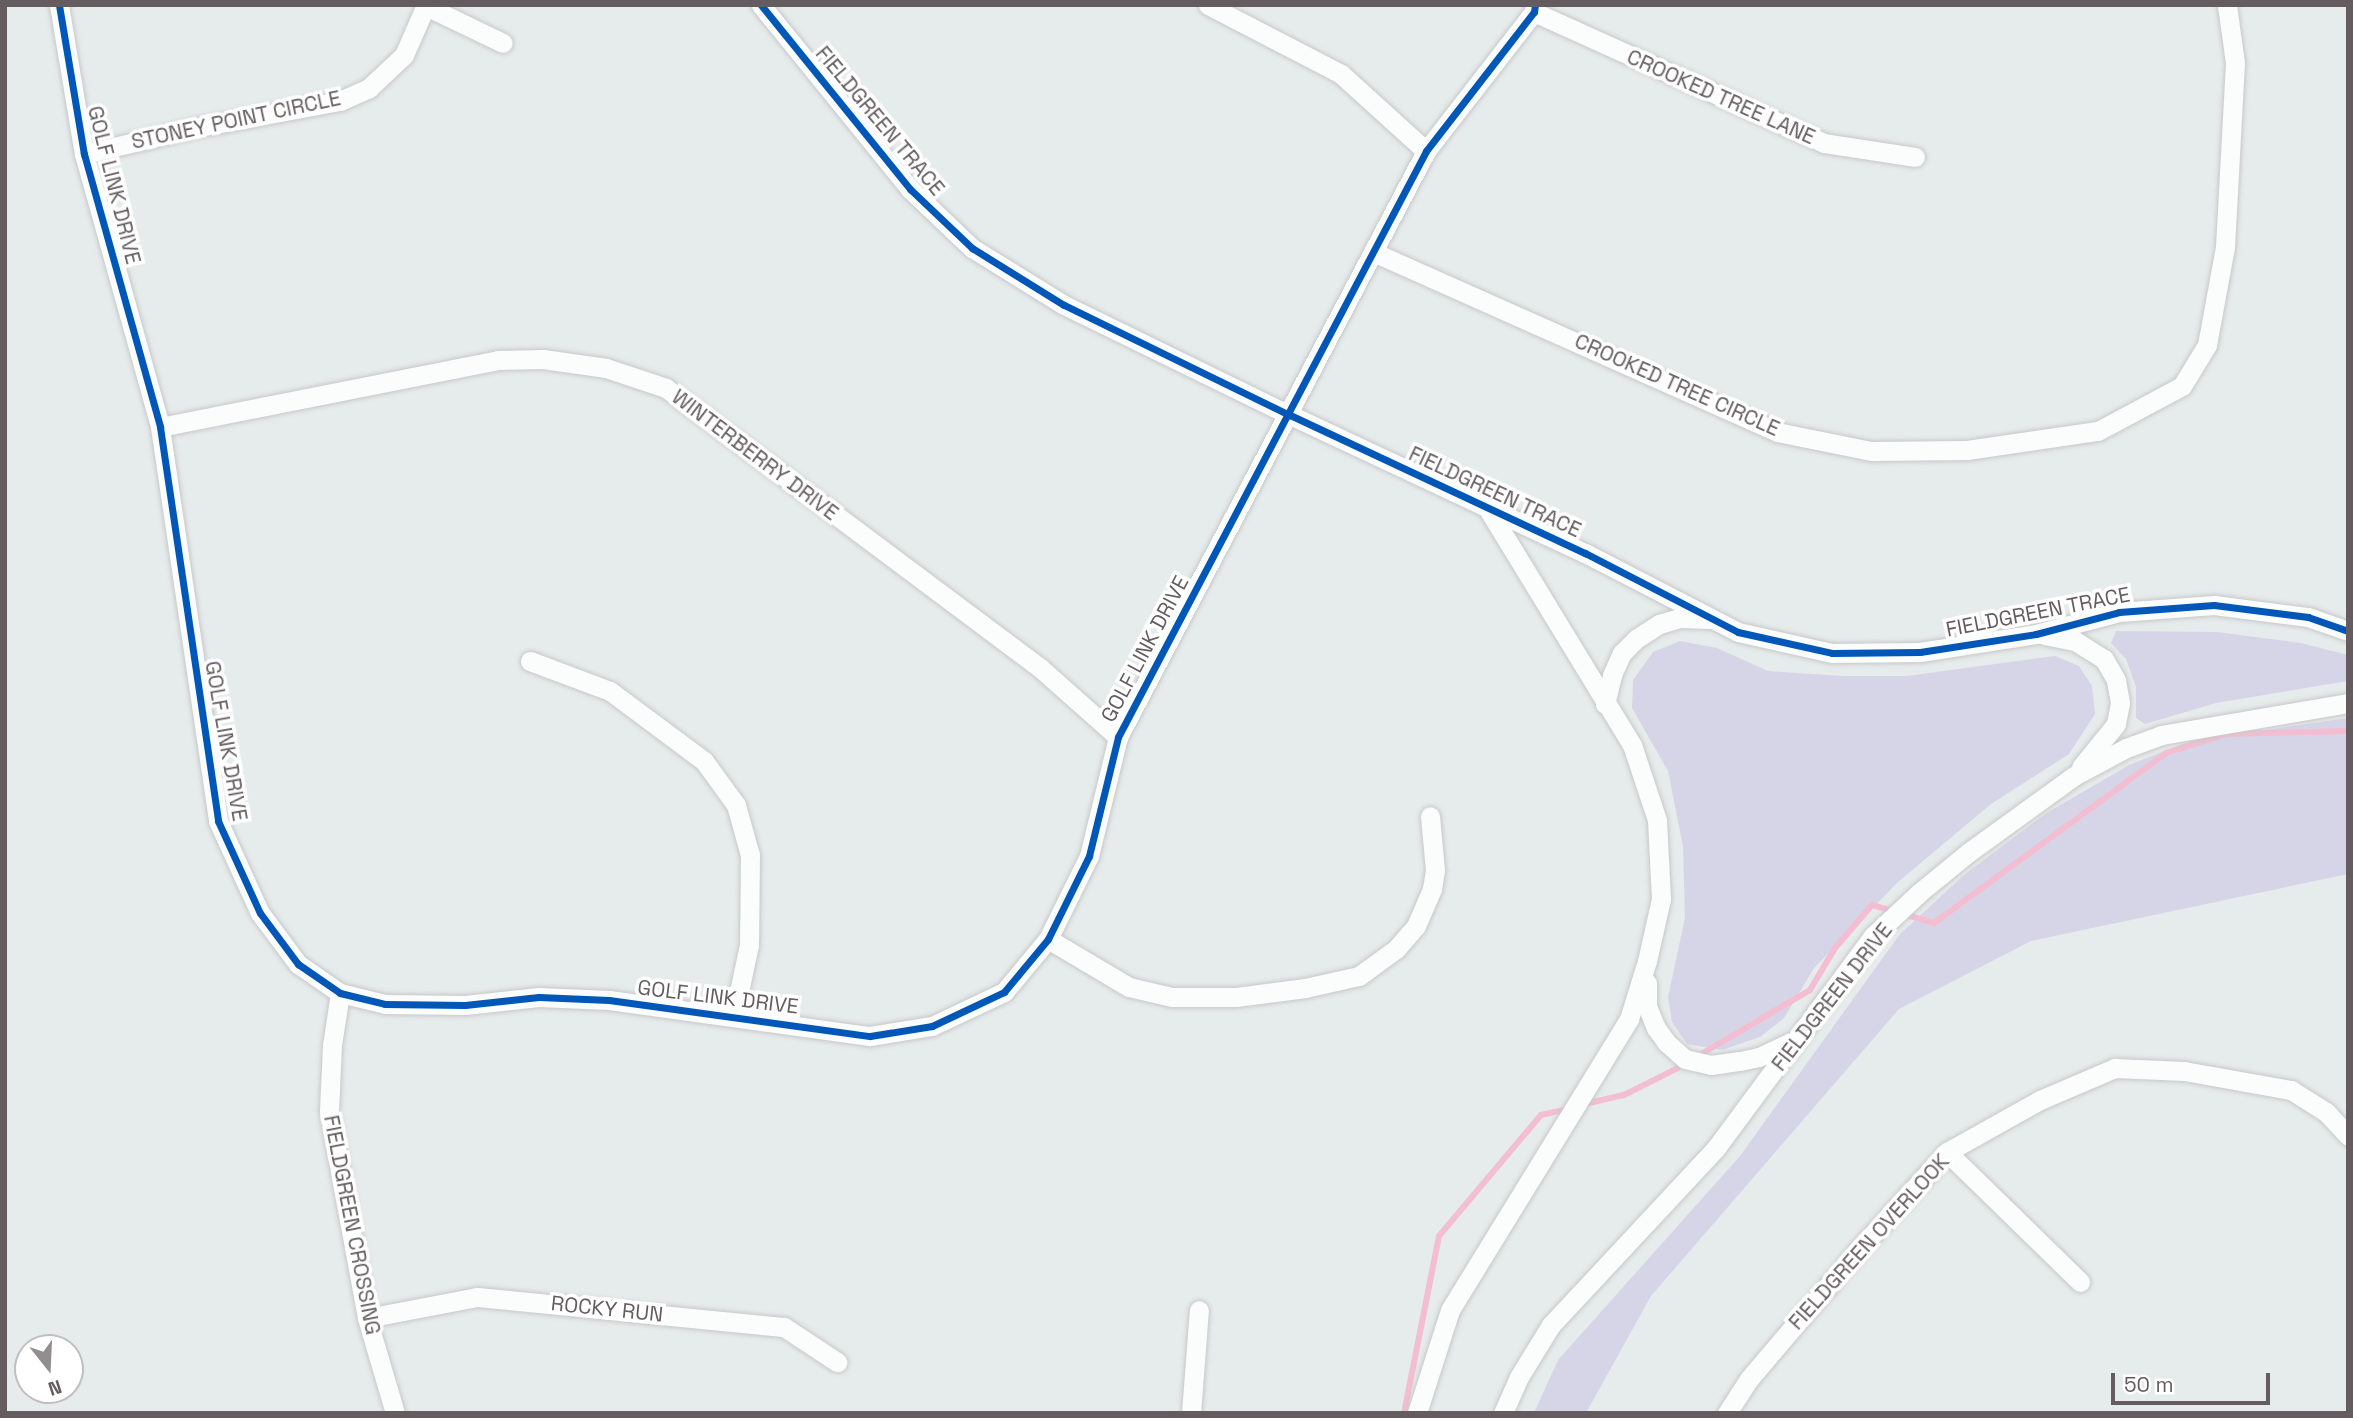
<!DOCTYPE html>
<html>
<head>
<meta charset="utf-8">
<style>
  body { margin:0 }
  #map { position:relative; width:2353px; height:1418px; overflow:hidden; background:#e6ebeb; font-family:"Space Grotesk",sans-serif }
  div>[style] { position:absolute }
  .green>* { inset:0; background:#d6d5e7 }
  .stream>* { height:6px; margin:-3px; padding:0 3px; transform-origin:3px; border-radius:3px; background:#f3bed1 }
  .roads { filter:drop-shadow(0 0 2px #c8c8c9) drop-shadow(0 0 2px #c8c8c9) }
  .street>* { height:19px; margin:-9.5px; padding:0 9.5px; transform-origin:9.5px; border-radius:9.5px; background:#fbfcfc }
  .cycleway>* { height:7px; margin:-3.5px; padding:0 3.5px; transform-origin:3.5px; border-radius:3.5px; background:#0057b8 }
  span { translate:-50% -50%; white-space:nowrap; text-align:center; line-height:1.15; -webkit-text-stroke:7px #fff; paint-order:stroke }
  .street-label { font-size:21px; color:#645c5e }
  .frame { position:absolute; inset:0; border:7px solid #645c5e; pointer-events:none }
  .north { position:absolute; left:14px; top:1334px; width:70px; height:70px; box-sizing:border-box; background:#fff; border:2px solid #c1bebf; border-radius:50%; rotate:162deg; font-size:19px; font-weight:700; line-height:28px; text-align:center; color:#645c5e }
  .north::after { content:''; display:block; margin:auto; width:24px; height:32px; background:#928e8f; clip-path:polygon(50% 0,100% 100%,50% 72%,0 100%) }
  .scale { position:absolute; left:2111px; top:1373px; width:159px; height:32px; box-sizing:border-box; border:4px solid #645c5e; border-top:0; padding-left:9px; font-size:21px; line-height:24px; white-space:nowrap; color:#645c5e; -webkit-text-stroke:5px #fff; paint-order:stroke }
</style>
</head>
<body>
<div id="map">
  <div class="green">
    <i style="clip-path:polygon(2116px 631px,2217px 632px,2301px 643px,2348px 655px,2348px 681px,2216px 703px,2145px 724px,2136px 718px,2136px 687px,2126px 659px,2111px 643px)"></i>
    <i style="clip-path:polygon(1680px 641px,1717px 648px,1768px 671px,1843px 676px,1907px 676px,2055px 656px,2079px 666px,2092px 686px,2095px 714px,2069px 754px,1991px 804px,1898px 882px,1814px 968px,1784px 1018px,1760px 1037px,1722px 1050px,1687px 1044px,1672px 1022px,1668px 997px,1685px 918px,1683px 846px,1668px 771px,1632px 708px,1633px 680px,1653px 652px)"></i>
    <i style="clip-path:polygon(2348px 718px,2348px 874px,2031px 941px,1899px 1009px,1651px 1296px,1586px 1413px,1534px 1413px,1558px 1360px,1740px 1156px,1900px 934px,1964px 875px,2045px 814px,2129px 765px,2190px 741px)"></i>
  </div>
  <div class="stream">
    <i style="left:1910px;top:916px;width:25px;rotate:16deg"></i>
    <i style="left:1934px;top:923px;width:288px;rotate:-36.2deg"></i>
    <i style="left:2166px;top:753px;width:63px;rotate:-17.6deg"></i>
    <i style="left:2226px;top:734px;width:122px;rotate:-1.4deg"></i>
    <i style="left:1703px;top:1053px;width:124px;rotate:-30.5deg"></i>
    <i style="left:1810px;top:990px;width:49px;rotate:-59.2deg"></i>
    <i style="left:1835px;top:948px;width:57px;rotate:-49.3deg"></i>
    <i style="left:1872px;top:905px;width:15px;rotate:16deg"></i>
    <i style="left:1589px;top:1103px;width:36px;rotate:-13deg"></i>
    <i style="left:1624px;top:1095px;width:60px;rotate:-26.6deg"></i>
    <i style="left:1404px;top:1413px;width:180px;rotate:-78.8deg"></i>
    <i style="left:1439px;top:1236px;width:158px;rotate:-49.9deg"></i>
    <i style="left:1541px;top:1115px;width:22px;rotate:-13deg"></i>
  </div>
  <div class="roads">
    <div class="street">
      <i style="left:59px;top:5px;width:151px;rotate:80.5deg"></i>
      <i style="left:84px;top:154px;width:283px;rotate:74.4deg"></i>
      <i style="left:160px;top:427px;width:398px;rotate:81.6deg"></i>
      <i style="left:218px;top:821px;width:101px;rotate:65.5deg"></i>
      <i style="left:260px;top:913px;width:64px;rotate:53.3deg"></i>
      <i style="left:298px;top:964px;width:51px;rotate:34.6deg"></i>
      <i style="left:340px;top:993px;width:46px;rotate:13.7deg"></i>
      <i style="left:385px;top:1004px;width:80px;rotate:0.7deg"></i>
      <i style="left:465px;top:1005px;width:74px;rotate:-6.2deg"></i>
      <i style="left:539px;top:997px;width:70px;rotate:2.5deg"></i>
      <i style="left:609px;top:1000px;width:263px;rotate:7.9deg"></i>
      <i style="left:870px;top:1036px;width:63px;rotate:-9.2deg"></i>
      <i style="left:932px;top:1026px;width:80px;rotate:-25.3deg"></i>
      <i style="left:1004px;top:992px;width:69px;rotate:-50.3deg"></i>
      <i style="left:1048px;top:939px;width:93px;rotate:-63.7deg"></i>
      <i style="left:1089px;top:856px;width:122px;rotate:-76.3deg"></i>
      <i style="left:1118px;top:737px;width:662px;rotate:-62.27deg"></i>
      <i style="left:1426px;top:151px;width:176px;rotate:-52.2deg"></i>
      <i style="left:1534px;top:12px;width:7px;rotate:-82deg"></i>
      <i style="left:761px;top:5px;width:237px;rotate:51deg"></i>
      <i style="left:910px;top:189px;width:86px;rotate:43.6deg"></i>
      <i style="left:972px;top:248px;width:108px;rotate:31.8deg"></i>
      <i style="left:1064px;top:305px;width:251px;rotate:26deg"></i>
      <i style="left:1290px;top:415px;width:326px;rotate:25.1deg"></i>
      <i style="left:1585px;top:553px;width:172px;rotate:27.3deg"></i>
      <i style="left:1738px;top:632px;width:96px;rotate:12.6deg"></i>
      <i style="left:1832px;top:653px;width:88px;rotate:-0.7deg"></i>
      <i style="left:1920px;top:652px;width:117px;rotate:-8.8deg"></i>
      <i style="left:2036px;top:634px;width:86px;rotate:-14.8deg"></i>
      <i style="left:2119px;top:612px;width:95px;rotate:-4.2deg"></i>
      <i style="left:2214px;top:605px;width:95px;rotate:7.3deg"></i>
      <i style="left:2308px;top:617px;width:42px;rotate:19.3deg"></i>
      <i style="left:1208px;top:5px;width:150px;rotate:27.4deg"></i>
      <i style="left:1341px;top:74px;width:115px;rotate:42.2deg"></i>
      <i style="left:426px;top:6px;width:85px;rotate:25.7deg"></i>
      <i style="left:1534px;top:12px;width:318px;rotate:24.3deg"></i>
      <i style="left:1824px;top:143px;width:92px;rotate:8.7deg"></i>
      <i style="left:84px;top:154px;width:113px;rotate:-13.3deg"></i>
      <i style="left:194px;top:128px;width:148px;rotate:-10.5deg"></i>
      <i style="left:340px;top:101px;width:32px;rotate:-24deg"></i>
      <i style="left:369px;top:88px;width:48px;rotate:-43.3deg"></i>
      <i style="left:404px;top:55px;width:55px;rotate:-66.3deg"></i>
      <i style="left:1373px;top:252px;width:442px;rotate:24deg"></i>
      <i style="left:1777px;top:432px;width:96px;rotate:11.4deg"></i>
      <i style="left:1871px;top:451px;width:96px;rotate:-0.6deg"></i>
      <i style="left:1967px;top:450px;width:132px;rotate:-8.3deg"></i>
      <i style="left:2098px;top:431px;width:95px;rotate:-28.2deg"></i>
      <i style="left:2182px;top:386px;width:48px;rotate:-58.6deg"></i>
      <i style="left:2207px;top:345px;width:100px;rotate:-79.6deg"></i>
      <i style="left:2225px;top:247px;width:184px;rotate:-86.9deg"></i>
      <i style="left:2235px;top:63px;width:59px;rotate:-97.9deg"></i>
      <i style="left:160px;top:427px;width:345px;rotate:-11.2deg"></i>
      <i style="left:498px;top:360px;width:45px;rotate:-1.3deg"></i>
      <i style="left:543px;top:359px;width:64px;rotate:8.1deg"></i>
      <i style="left:606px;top:368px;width:63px;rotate:18.4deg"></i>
      <i style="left:666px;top:388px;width:466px;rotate:36.8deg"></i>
      <i style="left:1039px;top:667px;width:106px;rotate:41.5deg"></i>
      <i style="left:2044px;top:635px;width:32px;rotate:11deg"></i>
      <i style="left:2075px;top:641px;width:34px;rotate:32deg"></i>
      <i style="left:2104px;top:659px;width:24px;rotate:60deg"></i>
      <i style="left:2116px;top:680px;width:23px;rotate:80deg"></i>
      <i style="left:2120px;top:703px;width:21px;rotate:101deg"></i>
      <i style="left:2116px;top:724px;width:55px;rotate:129.1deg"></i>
      <i style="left:530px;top:661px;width:85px;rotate:20.6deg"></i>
      <i style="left:610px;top:691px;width:117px;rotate:36.7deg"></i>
      <i style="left:704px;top:761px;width:54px;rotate:54deg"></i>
      <i style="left:736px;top:805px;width:52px;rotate:74.4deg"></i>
      <i style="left:750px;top:855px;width:90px;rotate:90.6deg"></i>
      <i style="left:749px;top:945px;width:72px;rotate:102.1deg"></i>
      <i style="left:1605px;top:704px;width:30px;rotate:-76deg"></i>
      <i style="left:1612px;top:675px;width:24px;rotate:-66deg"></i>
      <i style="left:1622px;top:653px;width:20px;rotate:-45deg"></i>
      <i style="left:1636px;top:639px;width:27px;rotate:-33deg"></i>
      <i style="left:1659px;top:624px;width:22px;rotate:-16deg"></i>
      <i style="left:1680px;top:618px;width:28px;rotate:2deg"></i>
      <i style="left:1048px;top:939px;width:94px;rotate:30.7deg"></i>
      <i style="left:1129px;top:987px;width:44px;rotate:13.1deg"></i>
      <i style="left:1172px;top:997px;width:64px"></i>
      <i style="left:1236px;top:997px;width:70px;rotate:-7.4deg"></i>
      <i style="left:1305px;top:988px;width:55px;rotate:-12.5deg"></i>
      <i style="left:1359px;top:976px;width:46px;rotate:-36.1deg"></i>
      <i style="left:1396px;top:949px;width:30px;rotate:-49deg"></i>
      <i style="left:1416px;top:926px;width:40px;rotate:-66.6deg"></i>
      <i style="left:1432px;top:889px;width:19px;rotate:-81deg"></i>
      <i style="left:1435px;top:870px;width:54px;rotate:-95.3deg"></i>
      <i style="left:1647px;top:983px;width:23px;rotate:90deg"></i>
      <i style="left:1647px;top:1006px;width:24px;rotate:68deg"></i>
      <i style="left:1656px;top:1028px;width:19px;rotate:54deg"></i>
      <i style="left:1667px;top:1043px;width:24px;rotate:42deg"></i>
      <i style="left:1685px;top:1059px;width:27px;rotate:13deg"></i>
      <i style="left:1711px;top:1065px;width:29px;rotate:-8deg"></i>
      <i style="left:1740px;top:1061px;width:19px;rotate:-12deg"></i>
      <i style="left:1759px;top:1057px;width:35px;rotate:-25deg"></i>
      <i style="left:340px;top:993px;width:53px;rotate:98.7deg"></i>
      <i style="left:332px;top:1045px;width:66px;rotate:92.6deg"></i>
      <i style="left:329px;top:1111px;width:210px;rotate:79.6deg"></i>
      <i style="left:367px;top:1318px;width:99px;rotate:73.6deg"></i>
      <i style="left:1947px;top:1152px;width:186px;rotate:44.3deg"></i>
      <i style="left:367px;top:1318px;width:112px;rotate:-10.8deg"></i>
      <i style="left:477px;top:1297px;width:308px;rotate:5.6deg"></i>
      <i style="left:784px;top:1327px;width:64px;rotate:33.4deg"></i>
      <i style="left:1191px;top:1413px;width:103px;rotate:-85.6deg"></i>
      <i style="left:1417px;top:1413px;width:108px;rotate:-72.2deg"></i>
      <i style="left:1450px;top:1310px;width:342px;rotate:-58.4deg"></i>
      <i style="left:1629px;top:1019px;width:61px;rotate:-72.8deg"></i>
      <i style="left:1647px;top:961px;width:64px;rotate:-77.3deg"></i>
      <i style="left:1661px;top:899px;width:79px;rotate:-92.9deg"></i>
      <i style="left:1657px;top:820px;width:79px;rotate:-108.4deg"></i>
      <i style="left:1632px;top:745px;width:276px;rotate:-121.4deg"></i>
      <i style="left:1503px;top:1413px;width:39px;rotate:-66deg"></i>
      <i style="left:1519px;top:1377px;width:61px;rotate:-58.4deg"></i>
      <i style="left:1551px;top:1325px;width:242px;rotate:-47deg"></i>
      <i style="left:1716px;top:1148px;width:264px;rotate:-53.5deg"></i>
      <i style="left:1873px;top:936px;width:64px;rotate:-43.1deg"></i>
      <i style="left:1920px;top:892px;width:63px;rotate:-39.2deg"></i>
      <i style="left:1969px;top:852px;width:130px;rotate:-35.9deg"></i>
      <i style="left:2074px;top:776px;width:59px;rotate:-28.3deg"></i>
      <i style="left:2126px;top:748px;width:37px;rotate:-20deg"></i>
      <i style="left:2161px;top:735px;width:190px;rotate:-9.7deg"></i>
      <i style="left:1727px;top:1413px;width:40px;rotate:-57.1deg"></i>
      <i style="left:1749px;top:1379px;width:172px;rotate:-49.7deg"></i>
      <i style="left:1860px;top:1248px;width:130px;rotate:-47.8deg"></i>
      <i style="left:1947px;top:1152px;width:107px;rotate:-29.2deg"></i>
      <i style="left:2040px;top:1100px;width:82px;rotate:-23.1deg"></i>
      <i style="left:2115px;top:1068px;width:69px;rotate:2.5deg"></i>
      <i style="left:2184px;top:1071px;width:109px;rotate:10.1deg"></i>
      <i style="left:2291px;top:1090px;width:41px;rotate:32.2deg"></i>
      <i style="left:2326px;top:1112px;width:33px;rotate:47deg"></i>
    </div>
  </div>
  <div class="cycleway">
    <i style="left:59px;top:5px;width:151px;rotate:80.5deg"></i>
    <i style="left:84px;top:154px;width:283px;rotate:74.4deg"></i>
    <i style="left:160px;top:427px;width:398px;rotate:81.6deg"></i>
    <i style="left:218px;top:821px;width:101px;rotate:65.5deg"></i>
    <i style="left:260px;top:913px;width:64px;rotate:53.3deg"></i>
    <i style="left:298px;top:964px;width:51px;rotate:34.6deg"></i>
    <i style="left:340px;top:993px;width:46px;rotate:13.7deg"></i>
    <i style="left:385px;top:1004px;width:80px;rotate:0.7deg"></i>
    <i style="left:465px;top:1005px;width:74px;rotate:-6.2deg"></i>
    <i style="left:539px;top:997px;width:70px;rotate:2.5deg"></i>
    <i style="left:609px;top:1000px;width:263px;rotate:7.9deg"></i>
    <i style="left:870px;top:1036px;width:63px;rotate:-9.2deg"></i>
    <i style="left:932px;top:1026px;width:80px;rotate:-25.3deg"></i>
    <i style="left:1004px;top:992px;width:69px;rotate:-50.3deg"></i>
    <i style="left:1048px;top:939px;width:93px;rotate:-63.7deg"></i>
    <i style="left:1089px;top:856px;width:122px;rotate:-76.3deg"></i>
    <i style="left:1118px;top:737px;width:662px;rotate:-62.27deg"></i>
    <i style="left:1426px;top:151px;width:176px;rotate:-52.2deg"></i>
    <i style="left:1534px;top:12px;width:7px;rotate:-82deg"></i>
    <i style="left:761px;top:5px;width:237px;rotate:51deg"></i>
    <i style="left:910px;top:189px;width:86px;rotate:43.6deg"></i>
    <i style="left:972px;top:248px;width:108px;rotate:31.8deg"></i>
    <i style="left:1064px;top:305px;width:251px;rotate:26deg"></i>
    <i style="left:1290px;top:415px;width:326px;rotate:25.1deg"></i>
    <i style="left:1585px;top:553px;width:172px;rotate:27.3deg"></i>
    <i style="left:1738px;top:632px;width:96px;rotate:12.6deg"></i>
    <i style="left:1832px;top:653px;width:88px;rotate:-0.7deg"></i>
    <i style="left:1920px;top:652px;width:117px;rotate:-8.8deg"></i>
    <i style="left:2036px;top:634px;width:86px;rotate:-14.8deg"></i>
    <i style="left:2119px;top:612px;width:95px;rotate:-4.2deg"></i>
    <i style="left:2214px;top:605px;width:95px;rotate:7.3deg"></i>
    <i style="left:2308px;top:617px;width:42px;rotate:19.3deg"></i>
  </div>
  <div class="street-label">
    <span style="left:1721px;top:97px;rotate:24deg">CROOKED TREE LANE</span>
    <span style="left:236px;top:120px;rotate:-12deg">STONEY POINT CIRCLE</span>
    <span style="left:880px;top:121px;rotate:50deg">FIELDGREEN TRACE</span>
    <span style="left:114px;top:185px;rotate:76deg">GOLF LINK DRIVE</span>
    <span style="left:1677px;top:385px;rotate:24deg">CROOKED TREE CIRCLE</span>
    <span style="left:755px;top:455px;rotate:37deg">WINTERBERRY DRIVE</span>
    <span style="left:1495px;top:492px;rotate:25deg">FIELDGREEN TRACE</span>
    <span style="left:2038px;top:612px;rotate:-11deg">FIELDGREEN TRACE</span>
    <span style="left:1145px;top:649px;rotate:-62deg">GOLF LINK DRIVE</span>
    <span style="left:226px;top:741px;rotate:80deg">GOLF LINK DRIVE</span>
    <span style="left:718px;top:997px;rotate:7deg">GOLF LINK DRIVE</span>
    <span style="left:1832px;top:997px;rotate:-52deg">FIELDGREEN DRIVE</span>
    <span style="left:352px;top:1225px;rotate:79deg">FIELDGREEN CROSSING</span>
    <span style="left:1869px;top:1242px;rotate:-48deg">FIELDGREEN OVERLOOK</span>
    <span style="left:607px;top:1309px;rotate:6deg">ROCKY RUN</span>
  </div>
  <div class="frame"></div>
  <div class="north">N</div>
  <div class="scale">50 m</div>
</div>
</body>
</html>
